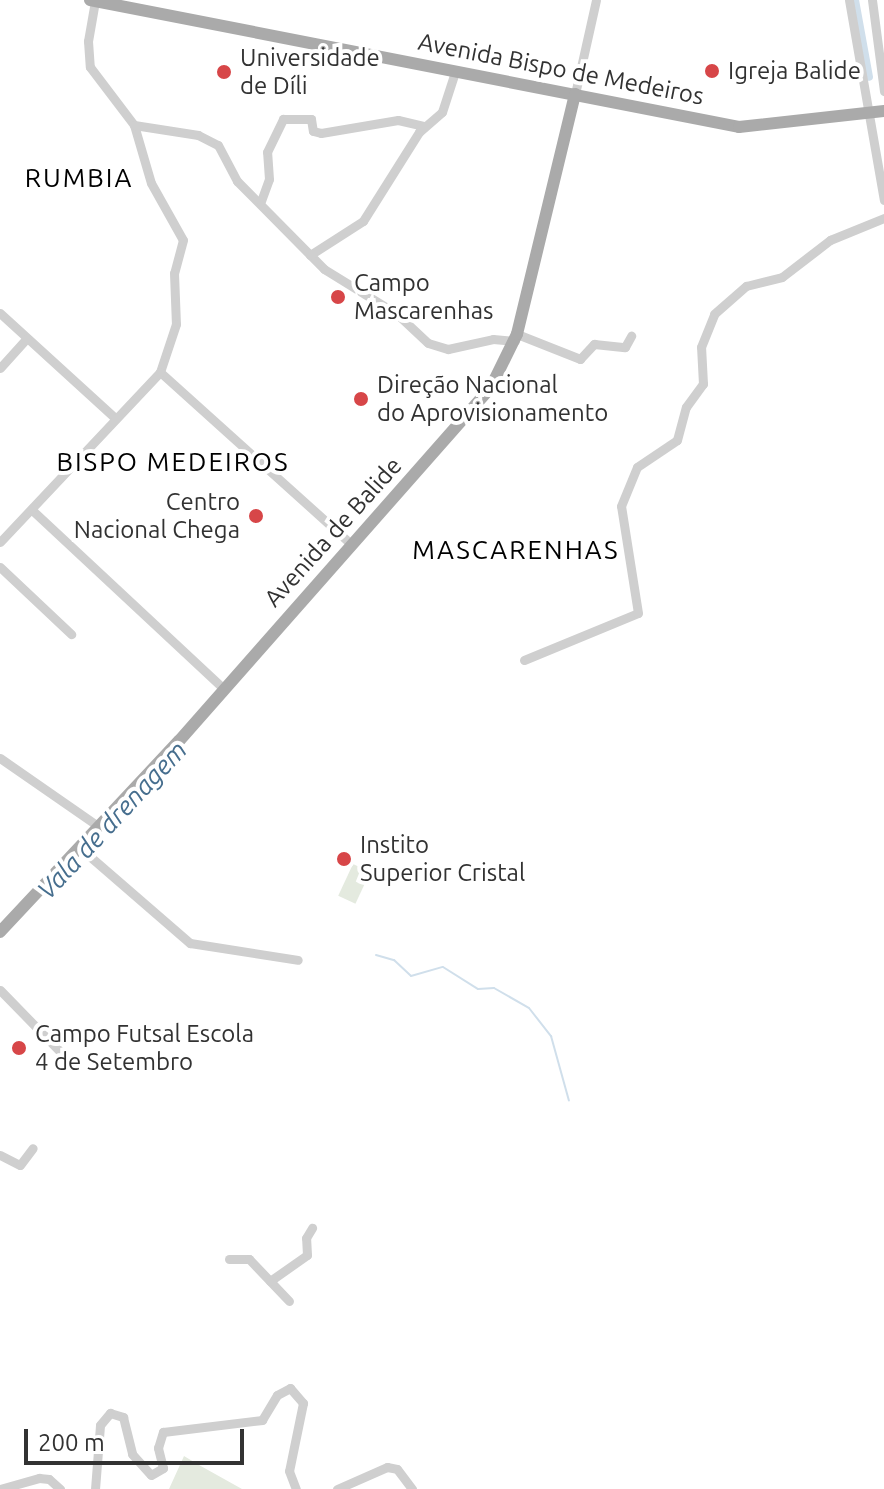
<!DOCTYPE html>
<html>
<head>
<meta charset="utf-8">
<style>
  body { margin:0 }
  #map { position:relative; width:884px; height:1489px; overflow:hidden; background:#fff; font-family:Ubuntu,sans-serif }
  div>[style] { position:absolute }
  .green>* { inset:0; background:#e4eadf; transform-origin:0 0 }
  .stream>* { height:2px; margin:-1px; padding:0 1px; transform-origin:1px; border-radius:1px; background:#d0dfeb }
  .canal>* { height:8px; margin:-4px; padding:0 4px; transform-origin:4px; border-radius:4px; background:#d0dfeb }
  .minor>* { height:9px; margin:-4.5px; padding:0 4.5px; transform-origin:4.5px; border-radius:4.5px; background:#cfcfcf }
  .major>* { height:12px; margin:-6px; padding:0 6px; transform-origin:6px; border-radius:6px; background:#aaa }
  .dots>* { width:22px; height:22px; translate:-50% -50%; box-sizing:border-box; border:4px solid #fff; border-radius:50% }
  span { translate:-50% -50%; white-space:nowrap; text-align:center; line-height:1.15; -webkit-text-stroke:8px #fff; paint-order:stroke }
  .poi-label { font-size:24px; color:#323232 }
  .left { translate:0 -50%; text-align:left }
  .right { translate:-100% -50%; text-align:right }
  .street-label { font-size:24px; color:#323232 }
  .neighbourhood-label { font-size:26px; color:#000; letter-spacing:2px }
  .water-label { font-size:26px; color:#466e8e; font-style:italic }
  .scale { position:absolute; left:24px; top:1429px; width:220px; height:36px; box-sizing:border-box; border:4px solid #323232; border-top:0; padding-left:10px; font-size:24px; line-height:28px; white-space:nowrap; color:#323232; -webkit-text-stroke:6px #fff; paint-order:stroke }
</style>
</head>
<body>
<div id="map">
  <div class="green">
    <i style="left:353px;top:864px;width:19px;height:35px;rotate:25deg"></i>
    <i style="clip-path:polygon(184px 1456px,199px 1465px,242px 1489px,169px 1489px)"></i>
  </div>
  <div class="stream">
    <i style="left:376px;top:955px;width:19px;rotate:16deg"></i>
    <i style="left:394px;top:960px;width:23px;rotate:43deg"></i>
    <i style="left:411px;top:976px;width:33px;rotate:-16deg"></i>
    <i style="left:443px;top:967px;width:41px;rotate:32.2deg"></i>
    <i style="left:478px;top:989px;width:16px;rotate:-4deg"></i>
    <i style="left:494px;top:988px;width:40px;rotate:29.7deg"></i>
    <i style="left:529px;top:1008px;width:36px;rotate:52deg"></i>
    <i style="left:551px;top:1036px;width:67px;rotate:74.5deg"></i>
  </div>
  <div class="canal">
    <i style="left:855px;top:0;width:78px;rotate:79.7deg"></i>
  </div>
  <div class="minor">
    <i style="left:849px;top:0;width:203px;rotate:80.1deg"></i>
    <i style="left:872px;top:0;width:92px;rotate:82.5deg"></i>
    <i style="left:95px;top:1px;width:41px;rotate:99.9deg"></i>
    <i style="left:88px;top:41px;width:26px;rotate:86deg"></i>
    <i style="left:90px;top:67px;width:73px;rotate:52.8deg"></i>
    <i style="left:134px;top:125px;width:60px;rotate:73.7deg"></i>
    <i style="left:151px;top:183px;width:65px;rotate:60.7deg"></i>
    <i style="left:183px;top:240px;width:34px;rotate:105deg"></i>
    <i style="left:174px;top:273px;width:51px;rotate:87.8deg"></i>
    <i style="left:176px;top:324px;width:51px;rotate:108.4deg"></i>
    <i style="left:160px;top:372px;width:256px;rotate:42deg"></i>
    <i style="left:575px;top:94px;width:96px;rotate:-77.4deg"></i>
    <i style="left:134px;top:125px;width:65px;rotate:8.9deg"></i>
    <i style="left:198px;top:135px;width:22px;rotate:27deg"></i>
    <i style="left:218px;top:145px;width:41px;rotate:62.2deg"></i>
    <i style="left:237px;top:181px;width:124px;rotate:45.3deg"></i>
    <i style="left:324px;top:269px;width:86px;rotate:31.7deg"></i>
    <i style="left:397px;top:314px;width:42px;rotate:43.1deg"></i>
    <i style="left:428px;top:343px;width:21px;rotate:17deg"></i>
    <i style="left:448px;top:349px;width:46px;rotate:-12.5deg"></i>
    <i style="left:493px;top:339px;width:22px;rotate:5deg"></i>
    <i style="left:261px;top:201px;width:23px;rotate:-70deg"></i>
    <i style="left:269px;top:179px;width:27px;rotate:-94deg"></i>
    <i style="left:267px;top:152px;width:37px;rotate:-64deg"></i>
    <i style="left:283px;top:119px;width:28px"></i>
    <i style="left:311px;top:119px;width:12px;rotate:81deg"></i>
    <i style="left:313px;top:131px;width:8px;rotate:14deg"></i>
    <i style="left:321px;top:133px;width:78px;rotate:-9.6deg"></i>
    <i style="left:398px;top:120px;width:27px;rotate:13deg"></i>
    <i style="left:310px;top:255px;width:63px;rotate:-32.7deg"></i>
    <i style="left:363px;top:221px;width:105px;rotate:-57.8deg"></i>
    <i style="left:419px;top:132px;width:30px;rotate:-41deg"></i>
    <i style="left:442px;top:112px;width:39px;rotate:-72deg"></i>
    <i style="left:0;top:313px;width:156px;rotate:42.4deg"></i>
    <i style="left:517px;top:334px;width:68px;rotate:21.6deg"></i>
    <i style="left:580px;top:359px;width:21px;rotate:-47deg"></i>
    <i style="left:594px;top:344px;width:31px;rotate:6deg"></i>
    <i style="left:625px;top:347px;width:13px;rotate:-61deg"></i>
    <i style="left:0;top:368px;width:40px;rotate:-48deg"></i>
    <i style="left:32px;top:510px;width:261px;rotate:43deg"></i>
    <i style="left:0;top:542px;width:233px;rotate:-46.7deg"></i>
    <i style="left:0;top:567px;width:98px;rotate:43.3deg"></i>
    <i style="left:524px;top:660px;width:123px;rotate:-22.4deg"></i>
    <i style="left:638px;top:613px;width:108px;rotate:-99deg"></i>
    <i style="left:621px;top:506px;width:42px;rotate:-67.7deg"></i>
    <i style="left:637px;top:467px;width:48px;rotate:-34deg"></i>
    <i style="left:677px;top:440px;width:34px;rotate:-75deg"></i>
    <i style="left:686px;top:407px;width:29px;rotate:-54deg"></i>
    <i style="left:703px;top:384px;width:37px;rotate:-93deg"></i>
    <i style="left:701px;top:347px;width:35px;rotate:-68deg"></i>
    <i style="left:714px;top:314px;width:43px;rotate:-41.2deg"></i>
    <i style="left:746px;top:286px;width:37px;rotate:-14deg"></i>
    <i style="left:782px;top:277px;width:61px;rotate:-37.6deg"></i>
    <i style="left:830px;top:240px;width:58px;rotate:-22.2deg"></i>
    <i style="left:0;top:758px;width:119px;rotate:34.8deg"></i>
    <i style="left:79px;top:847px;width:147px;rotate:40.9deg"></i>
    <i style="left:190px;top:943px;width:109px;rotate:8.9deg"></i>
    <i style="left:0;top:990px;width:109px;rotate:45.7deg"></i>
    <i style="left:0;top:1155px;width:22px;rotate:27deg"></i>
    <i style="left:20px;top:1165px;width:21px;rotate:-53deg"></i>
    <i style="left:229px;top:1259px;width:20px"></i>
    <i style="left:249px;top:1259px;width:58px;rotate:46.4deg"></i>
    <i style="left:270px;top:1281px;width:45px;rotate:-35.1deg"></i>
    <i style="left:307px;top:1255px;width:17px;rotate:-93deg"></i>
    <i style="left:306px;top:1238px;width:12px;rotate:-59deg"></i>
    <i style="left:0;top:1489px;width:41px;rotate:-15.8deg"></i>
    <i style="left:39px;top:1478px;width:10px;rotate:6deg"></i>
    <i style="left:49px;top:1479px;width:15px;rotate:42deg"></i>
    <i style="left:95px;top:1489px;width:64px;rotate:-85.5deg"></i>
    <i style="left:100px;top:1425px;width:16px;rotate:-50deg"></i>
    <i style="left:110px;top:1413px;width:14px;rotate:17deg"></i>
    <i style="left:123px;top:1417px;width:38px;rotate:76deg"></i>
    <i style="left:132px;top:1454px;width:28px;rotate:48deg"></i>
    <i style="left:151px;top:1475px;width:14px;rotate:-30deg"></i>
    <i style="left:163px;top:1468px;width:21px;rotate:-104deg"></i>
    <i style="left:158px;top:1448px;width:17px;rotate:-73deg"></i>
    <i style="left:163px;top:1432px;width:100px;rotate:-6.9deg"></i>
    <i style="left:262px;top:1420px;width:29px;rotate:-59deg"></i>
    <i style="left:277px;top:1395px;width:15px;rotate:-28deg"></i>
    <i style="left:290px;top:1388px;width:20px;rotate:49deg"></i>
    <i style="left:303px;top:1403px;width:69px;rotate:101.6deg"></i>
    <i style="left:289px;top:1471px;width:19px;rotate:69deg"></i>
    <i style="left:337px;top:1489px;width:55px;rotate:-23.7deg"></i>
    <i style="left:387px;top:1467px;width:10px;rotate:11deg"></i>
    <i style="left:397px;top:1469px;width:25px;rotate:53deg"></i>
  </div>
  <div class="major">
    <i style="left:90px;top:0;width:661px;rotate:11.07deg"></i>
    <i style="left:739px;top:127px;width:146px;rotate:-6.3deg"></i>
    <i style="left:0;top:932px;width:262px;rotate:-46.9deg"></i>
    <i style="left:179px;top:741px;width:472px;rotate:-48.6deg"></i>
    <i style="left:491px;top:387px;width:59px;rotate:-63.9deg"></i>
    <i style="left:517px;top:334px;width:247px;rotate:-76.4deg"></i>
  </div>
  <div class="dots">
    <i style="left:712px;top:71px;background:#d74648"></i>
    <i style="left:224px;top:72px;background:#d74648"></i>
    <i style="left:338px;top:297px;background:#d74648"></i>
    <i style="left:361px;top:399px;background:#d74648"></i>
    <i style="left:256px;top:516px;background:#d74648"></i>
    <i style="left:344px;top:859px;background:#d74648"></i>
    <i style="left:19px;top:1048px;background:#d74648"></i>
  </div>
  <div class="poi-label">
    <span class="left" style="left:240px;top:72px">Universidade<br>de Díli</span>
    <span class="left" style="left:728px;top:71px">Igreja Balide</span>
    <span class="left" style="left:354px;top:297px">Campo<br>Mascarenhas</span>
    <span class="left" style="left:377px;top:399px">Direção Nacional<br>do Aprovisionamento</span>
    <span class="right" style="left:240px;top:516px">Centro<br>Nacional Chega</span>
    <span class="left" style="left:360px;top:859px">Instito<br>Superior Cristal</span>
    <span class="left" style="left:35px;top:1048px">Campo Futsal Escola<br>4 de Setembro</span>
  </div>
  <div class="street-label">
    <span style="left:561px;top:69px;rotate:11deg">Avenida Bispo de Medeiros</span>
    <span style="left:333px;top:532px;rotate:-48deg">Avenida de Balide</span>
  </div>
  <div class="neighbourhood-label">
    <span style="left:79px;top:178px">RUMBIA</span>
    <span style="left:173px;top:462px">BISPO MEDEIROS</span>
    <span style="left:516px;top:550px">MASCARENHAS</span>
  </div>
  <div class="water-label">
    <span style="left:112px;top:820px;rotate:-47deg">Vala de drenagem</span>
  </div>
  <div class="scale">200 m</div>
</div>
</body>
</html>
